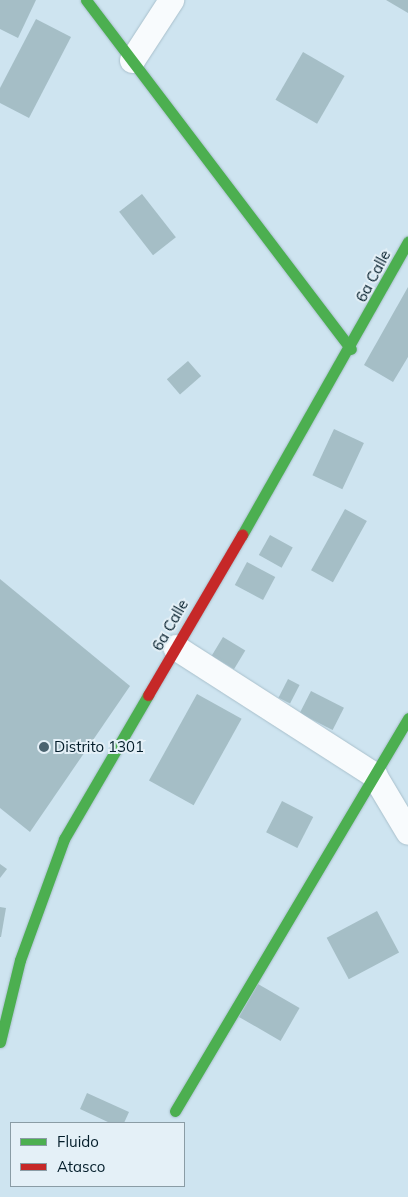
<!DOCTYPE html>
<html>
<head>
<meta charset="utf-8">
<style>
  body { margin:0 }
  #map { position:relative; width:408px; height:1197px; overflow:hidden; background:#cee4f0; font-family:Mulish,sans-serif }
  div>[style] { position:absolute }
  .building>* { inset:0; background:#a5bec6; transform-origin:0 0 }
  .roads { filter:drop-shadow(0 0 1px #a9c0cc) drop-shadow(0 0 1px #a9c0cc) }
  .street>* { height:25px; margin:-12.5px; padding:0 12.5px; transform-origin:12.5px; border-radius:12.5px; background:#f8fbfd }
  .fast>* { height:11px; margin:-5.5px; padding:0 5.5px; transform-origin:5.5px; border-radius:5.5px; background:#4caf50 }
  .jam>* { height:11px; margin:-5.5px; padding:0 5.5px; transform-origin:5.5px; border-radius:5.5px; background:#c62828 }
  .dots>* { width:14px; height:14px; translate:-50% -50%; box-sizing:border-box; border:2px solid #e4f0f7; border-radius:50% }
  span { translate:-50% -50%; white-space:nowrap; text-align:center; line-height:1.15; -webkit-text-stroke:4px #e4f0f7; paint-order:stroke }
  .street-label { font-size:15px; color:#031d2a }
  .poi-label { font-size:15px; color:#031d2a }
  .left { translate:0 -50%; text-align:left }
  .legend { position:absolute; left:10px; top:1122px; width:175px; height:65px; box-sizing:border-box; background:#e4f0f7; border:1px solid #8a9ca5; margin:0; padding:6px 9px; list-style:none; font-size:15px; color:#031d2a }
  .legend li { display:flex; align-items:center; gap:10px; height:25px }
  .legend b { width:25px; border:1px solid #8a9ca5 }
</style>
</head>
<body>
<div id="map">
  <div class="building">
    <i style="clip-path:polygon(0 0,36px 0,18px 38px,0 29px)"></i>
    <i style="clip-path:polygon(386px 0,408px 0,408px 13px)"></i>
    <i style="clip-path:polygon(36px 19px,71px 37px,29px 118px,0 103px,0 88px)"></i>
    <i style="left:303px;top:52px;width:48px;height:55px;rotate:30deg"></i>
    <i style="left:142px;top:194px;width:55px;height:29px;rotate:52deg"></i>
    <i style="clip-path:polygon(408px 287px,408px 357px,393px 382px,364px 365px)"></i>
    <i style="left:188px;top:361px;width:20px;height:28px;rotate:49deg"></i>
    <i style="left:334px;top:429px;width:33px;height:51px;rotate:25deg"></i>
    <i style="left:345px;top:509px;width:25px;height:70px;rotate:29deg"></i>
    <i style="left:270px;top:535px;width:26px;height:23px;rotate:29deg"></i>
    <i style="left:247px;top:562px;width:32px;height:26px;rotate:28deg"></i>
    <i style="clip-path:polygon(0 579px,130px 686px,30px 832px,0 808px)"></i>
    <i style="left:223px;top:637px;width:26px;height:22px;rotate:31deg"></i>
    <i style="left:288px;top:679px;width:13px;height:21px;rotate:27deg"></i>
    <i style="left:311px;top:691px;width:37px;height:25px;rotate:27deg"></i>
    <i style="left:197px;top:694px;width:51px;height:99px;rotate:29deg"></i>
    <i style="left:282px;top:801px;width:35px;height:35px;rotate:27deg"></i>
    <i style="clip-path:polygon(0 864px,7px 869px,0 878px)"></i>
    <i style="clip-path:polygon(0 907px,6px 908px,1px 937px,0 937px)"></i>
    <i style="left:377px;top:911px;width:47px;height:57px;rotate:62deg"></i>
    <i style="left:258px;top:984px;width:48px;height:38px;rotate:30deg"></i>
    <i style="clip-path:polygon(87px 1093px,129px 1112px,124px 1123px,110px 1123px,80px 1109px)"></i>
  </div>
  <div class="roads">
    <div class="street">
      <i style="left:132px;top:60px;width:72px;rotate:-57deg"></i>
      <i style="left:175px;top:647px;width:237px;rotate:32.7deg"></i>
      <i style="left:374px;top:775px;width:66px;rotate:59.2deg"></i>
    </div>
    <div class="fast">
      <i style="left:86px;top:0;width:438px;rotate:52.8deg"></i>
      <i style="left:242px;top:535px;width:337px;rotate:-60.5deg"></i>
      <i style="left:0;top:1042px;width:84px;rotate:-76.3deg"></i>
      <i style="left:20px;top:960px;width:129px;rotate:-70deg"></i>
      <i style="left:64px;top:839px;width:167px;rotate:-59.7deg"></i>
      <i style="left:175px;top:1111px;width:457px;rotate:-59.3deg"></i>
    </div>
    <div class="jam">
      <i style="left:148px;top:695px;width:186px;rotate:-59.6deg"></i>
    </div>
  </div>
  <div class="dots">
    <i style="left:44px;top:747px;background:#4a636f"></i>
  </div>
  <div class="street-label">
    <span style="left:373px;top:276px;rotate:-62deg">6a Calle</span>
    <span style="left:170px;top:625px;rotate:-60deg">6a Calle</span>
  </div>
  <div class="poi-label">
    <span class="left" style="left:54px;top:747px">Distrito 1301</span>
  </div>
  <ul class="legend">
  <li><b style="height:6px;background:#4caf50"></b>Fluido</li>
  <li><b style="height:6px;background:#c62828"></b>Atasco</li>
  </ul>
</div>
</body>
</html>
